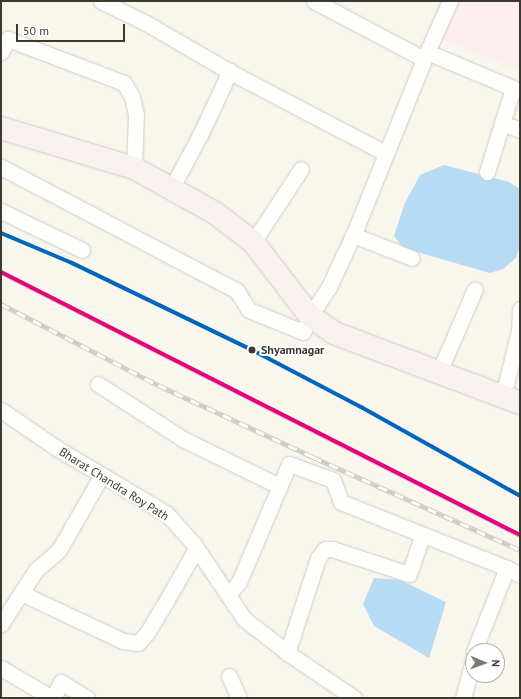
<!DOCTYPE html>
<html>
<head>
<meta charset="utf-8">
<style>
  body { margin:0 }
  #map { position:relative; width:521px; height:699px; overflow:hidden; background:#f9f6ed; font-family:"PT Sans",sans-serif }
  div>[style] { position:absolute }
  .industrial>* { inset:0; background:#fceef0 }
  .water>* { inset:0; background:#b6dbf3 }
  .roads { filter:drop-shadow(0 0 1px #cecbc4) drop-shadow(0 0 1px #cecbc4) }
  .street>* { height:15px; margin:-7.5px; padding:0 7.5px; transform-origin:7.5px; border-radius:7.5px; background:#fefefc }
  .primary>* { height:22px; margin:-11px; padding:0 11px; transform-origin:11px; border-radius:11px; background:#f8f1f0 }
  .rail>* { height:4.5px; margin-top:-2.25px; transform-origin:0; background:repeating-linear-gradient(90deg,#fff 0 9px,#cdccc9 0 18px); box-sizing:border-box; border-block:1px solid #cdccc9 }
  .rail-1>* { height:4px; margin:-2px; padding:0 2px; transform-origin:2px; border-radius:2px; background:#0065bd }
  .rail-2>* { height:4px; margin:-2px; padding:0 2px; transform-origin:2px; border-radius:2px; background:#e5007d }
  .dots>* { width:11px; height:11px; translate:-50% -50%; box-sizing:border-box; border:2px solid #fff; border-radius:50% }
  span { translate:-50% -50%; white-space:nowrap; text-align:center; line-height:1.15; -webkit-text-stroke:4px #fff; paint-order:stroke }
  .stop-label { font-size:12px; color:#3c3931; font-weight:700 }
  .left { translate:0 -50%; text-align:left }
  .street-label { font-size:12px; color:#3c3931 }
  .frame { position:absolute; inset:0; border:2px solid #3c3931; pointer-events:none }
  .north { position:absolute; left:465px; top:643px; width:40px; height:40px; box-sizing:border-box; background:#fff; border:1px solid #b1b0ad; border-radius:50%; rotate:92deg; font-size:11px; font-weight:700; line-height:16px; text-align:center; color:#3c3931 }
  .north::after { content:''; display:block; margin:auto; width:14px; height:18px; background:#7e7b73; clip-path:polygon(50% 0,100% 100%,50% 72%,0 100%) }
  .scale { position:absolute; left:16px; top:24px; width:109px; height:18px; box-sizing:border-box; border:2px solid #3c3931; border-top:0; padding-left:5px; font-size:12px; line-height:14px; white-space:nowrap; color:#3c3931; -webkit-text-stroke:3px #fff; paint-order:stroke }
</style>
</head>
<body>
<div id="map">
  <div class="industrial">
    <i style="clip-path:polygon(457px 1px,520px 1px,520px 70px,439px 38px)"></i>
  </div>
  <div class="water">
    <i style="clip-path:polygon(444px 165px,509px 182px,520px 189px,520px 245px,516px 258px,503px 269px,490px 273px,403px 248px,394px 236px,404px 205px,420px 175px)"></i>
    <i style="clip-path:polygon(374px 578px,400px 580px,446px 602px,429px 658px,374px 626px,363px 604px)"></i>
  </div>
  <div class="roads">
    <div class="street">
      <i style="left:101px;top:1px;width:50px;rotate:26.1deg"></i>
      <i style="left:146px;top:23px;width:99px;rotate:30.2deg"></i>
      <i style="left:232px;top:73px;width:173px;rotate:27.6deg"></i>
      <i style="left:314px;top:1px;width:124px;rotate:27.8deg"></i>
      <i style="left:1px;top:52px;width:15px;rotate:-62deg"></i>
      <i style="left:8px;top:39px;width:124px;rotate:20.8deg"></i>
      <i style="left:124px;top:83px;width:16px;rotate:60deg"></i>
      <i style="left:132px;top:97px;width:17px;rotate:77deg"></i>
      <i style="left:136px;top:114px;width:54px;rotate:92.1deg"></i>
      <i style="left:427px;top:52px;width:93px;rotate:22.7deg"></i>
      <i style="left:513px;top:88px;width:88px;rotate:107.2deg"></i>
      <i style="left:502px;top:123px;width:19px;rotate:21deg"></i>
      <i style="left:1px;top:167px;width:267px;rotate:27.7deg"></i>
      <i style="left:237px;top:291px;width:22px;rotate:58deg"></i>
      <i style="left:249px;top:310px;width:58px;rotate:22.2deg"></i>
      <i style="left:303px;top:332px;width:17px;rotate:-66deg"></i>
      <i style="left:310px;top:316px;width:35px;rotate:-57deg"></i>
      <i style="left:329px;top:287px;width:62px;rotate:-65.1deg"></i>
      <i style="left:355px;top:231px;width:185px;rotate:-68.1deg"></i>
      <i style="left:424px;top:59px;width:64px;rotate:-65.9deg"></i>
      <i style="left:171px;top:189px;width:61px;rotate:-61.8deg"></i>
      <i style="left:200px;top:135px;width:71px;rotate:-64.9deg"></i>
      <i style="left:1px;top:211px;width:90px;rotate:25.7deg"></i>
      <i style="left:353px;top:235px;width:63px;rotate:21.3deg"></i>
      <i style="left:253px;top:242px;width:87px;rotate:-56.7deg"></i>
      <i style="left:439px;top:372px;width:90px;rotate:-66.6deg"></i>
      <i style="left:98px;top:384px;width:101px;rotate:32.9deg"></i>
      <i style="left:183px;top:439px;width:107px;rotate:26.1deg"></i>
      <i style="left:503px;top:396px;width:67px;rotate:-76.2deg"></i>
      <i style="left:519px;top:331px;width:22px;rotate:-87deg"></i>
      <i style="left:1px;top:410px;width:69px;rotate:34.4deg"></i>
      <i style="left:58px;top:449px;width:126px;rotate:30.7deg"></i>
      <i style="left:166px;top:513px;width:40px;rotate:48deg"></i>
      <i style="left:193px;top:543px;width:92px;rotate:56.1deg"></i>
      <i style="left:244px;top:619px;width:61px;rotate:37.6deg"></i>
      <i style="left:292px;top:656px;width:75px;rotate:34.1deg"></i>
      <i style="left:21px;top:593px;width:113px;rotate:25.2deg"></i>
      <i style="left:123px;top:641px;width:15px;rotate:8deg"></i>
      <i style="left:138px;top:643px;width:13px;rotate:-48deg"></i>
      <i style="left:147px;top:633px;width:27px;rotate:-59deg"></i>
      <i style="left:161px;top:610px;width:70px;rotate:-60.2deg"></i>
      <i style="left:228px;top:595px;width:17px;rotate:-50deg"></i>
      <i style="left:239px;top:582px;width:128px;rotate:-67deg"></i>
      <i style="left:289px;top:464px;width:47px;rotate:20deg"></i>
      <i style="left:333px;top:480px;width:23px;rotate:70deg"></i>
      <i style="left:341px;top:502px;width:179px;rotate:21.7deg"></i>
      <i style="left:1px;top:624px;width:64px;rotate:-57.1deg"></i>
      <i style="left:36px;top:570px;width:30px;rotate:-41deg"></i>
      <i style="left:59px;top:550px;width:86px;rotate:-60.2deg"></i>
      <i style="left:474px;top:651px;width:89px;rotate:-68.3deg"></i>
      <i style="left:507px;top:568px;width:15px;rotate:28deg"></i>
      <i style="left:287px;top:653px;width:100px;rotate:-71.9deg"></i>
      <i style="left:318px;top:558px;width:11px;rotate:-52deg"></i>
      <i style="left:325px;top:549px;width:7px"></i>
      <i style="left:332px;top:549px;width:81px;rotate:18deg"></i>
      <i style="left:409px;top:574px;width:42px;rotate:-70.7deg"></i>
      <i style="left:1px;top:668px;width:59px;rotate:30.5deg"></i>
      <i style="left:229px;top:676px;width:24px;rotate:66deg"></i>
      <i style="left:53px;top:698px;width:18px;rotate:-63deg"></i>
      <i style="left:61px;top:682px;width:31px;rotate:32deg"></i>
      <i style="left:463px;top:698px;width:39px;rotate:-75deg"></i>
    </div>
    <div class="primary">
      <i style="left:1px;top:128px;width:139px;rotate:16.7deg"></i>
      <i style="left:134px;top:168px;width:93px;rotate:29.1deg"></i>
      <i style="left:215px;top:213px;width:48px;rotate:37.3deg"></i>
      <i style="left:253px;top:242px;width:93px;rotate:52.4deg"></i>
      <i style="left:310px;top:316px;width:29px;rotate:35deg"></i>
      <i style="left:334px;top:333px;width:199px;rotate:20.6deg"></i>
    </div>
  </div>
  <div class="rail">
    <i style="left:1px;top:272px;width:582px;rotate:26.87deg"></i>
    <i style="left:1px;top:304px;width:177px;rotate:27.3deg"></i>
    <i style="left:158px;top:385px;width:171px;rotate:24.9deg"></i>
    <i style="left:313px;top:457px;width:227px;rotate:24.2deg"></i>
  </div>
  <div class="rail-1">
    <i style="left:1px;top:233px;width:77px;rotate:22.9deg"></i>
    <i style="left:72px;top:263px;width:200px;rotate:25.8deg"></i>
    <i style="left:252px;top:350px;width:123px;rotate:27.6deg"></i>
    <i style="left:361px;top:407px;width:182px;rotate:29.2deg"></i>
  </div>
  <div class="rail-2">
    <i style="left:1px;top:272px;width:582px;rotate:26.87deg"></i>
  </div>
  <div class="dots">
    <i style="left:252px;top:350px;background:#3c3931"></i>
  </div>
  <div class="stop-label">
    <span class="left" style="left:261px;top:350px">Shyamnagar</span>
  </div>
  <div class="street-label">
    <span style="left:114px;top:484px;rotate:32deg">Bharat Chandra Roy Path</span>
  </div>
  <div class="frame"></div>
  <div class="north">N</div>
  <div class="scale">50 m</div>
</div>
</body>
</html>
